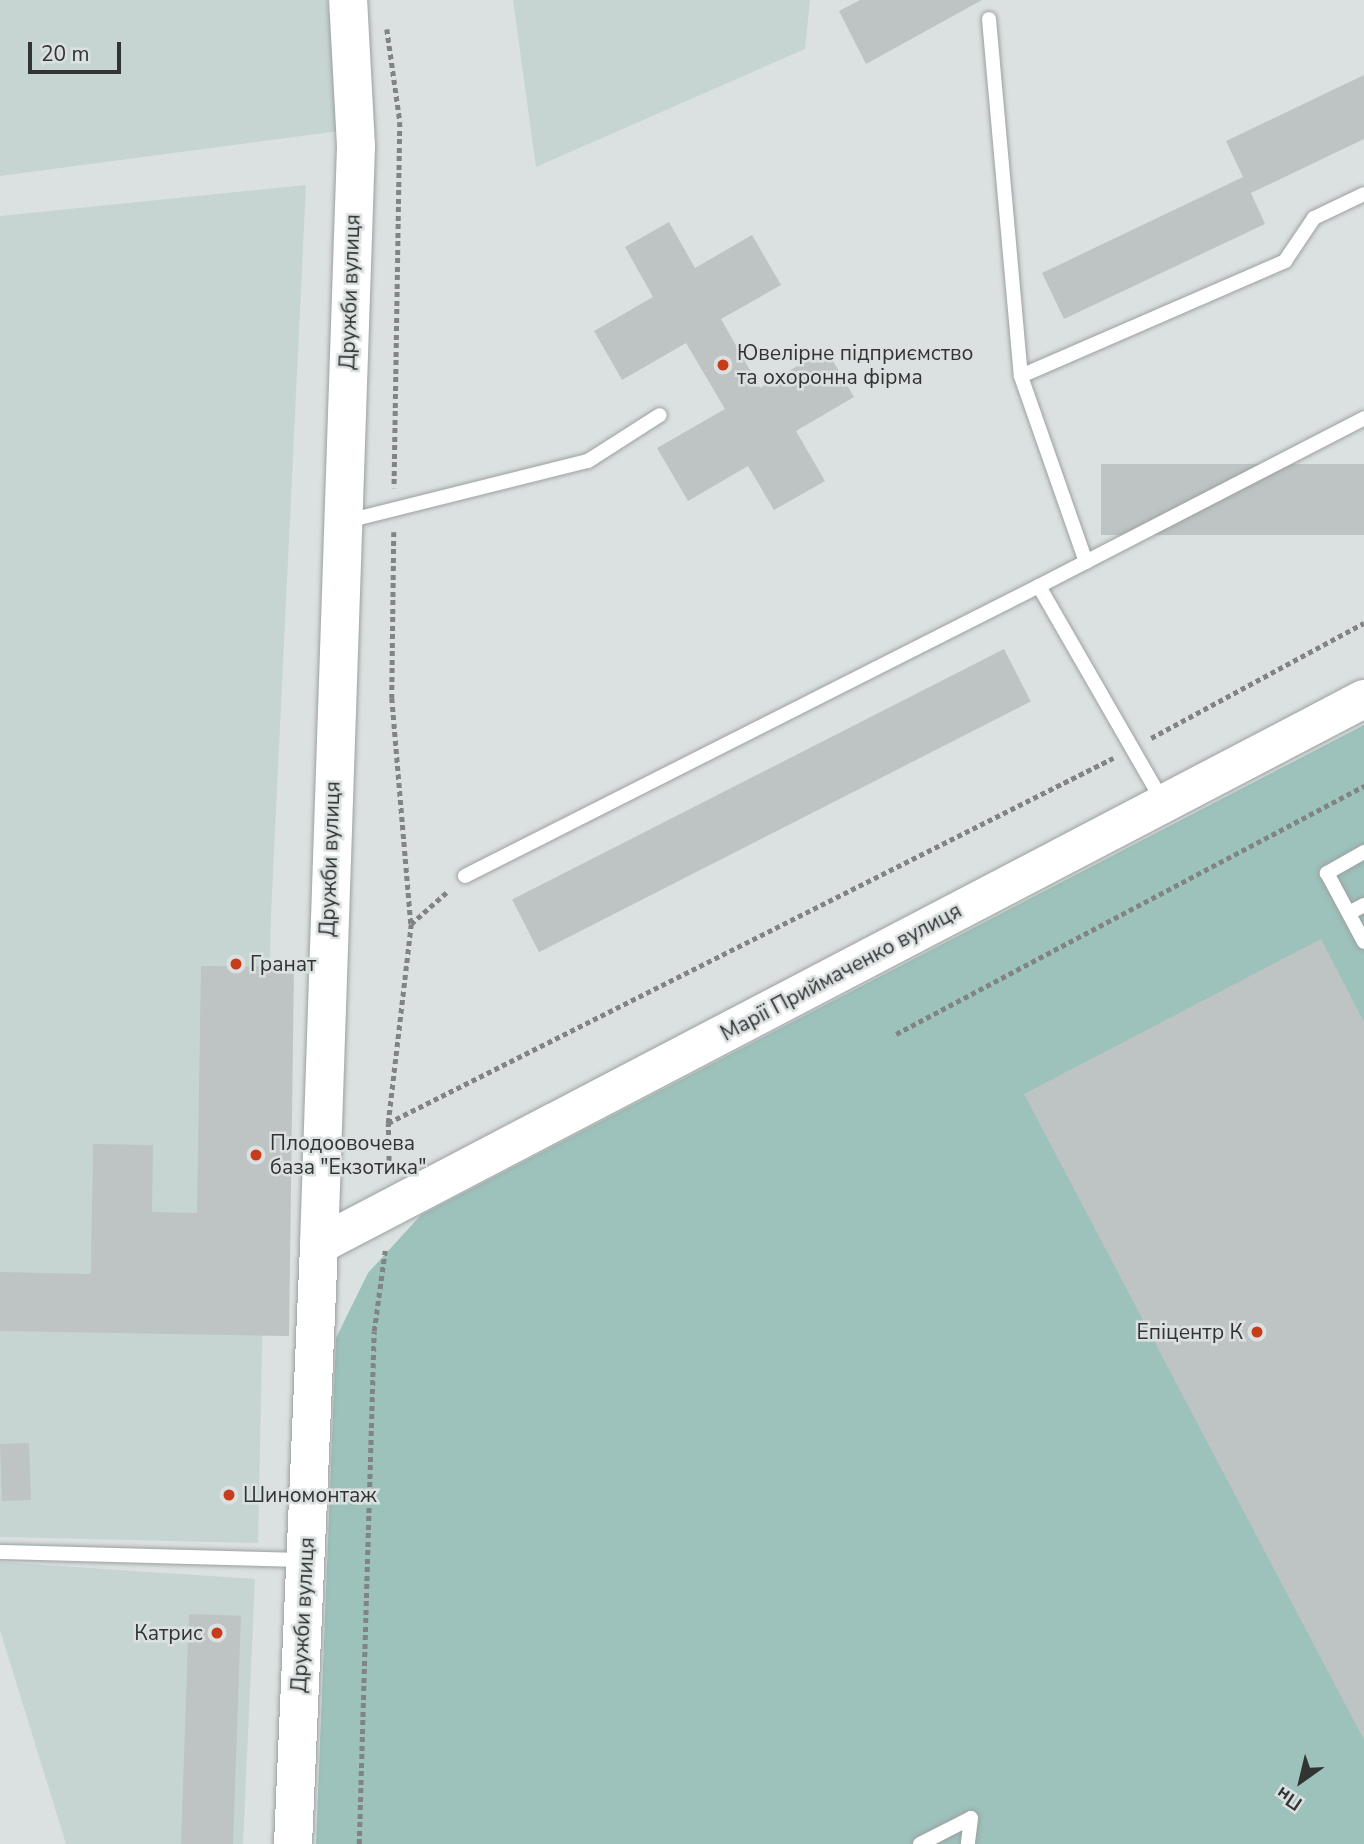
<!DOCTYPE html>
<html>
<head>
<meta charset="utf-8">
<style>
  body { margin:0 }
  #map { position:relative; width:1364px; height:1844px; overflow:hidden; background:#dbe1e0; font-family:"Nunito Sans",sans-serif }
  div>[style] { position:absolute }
  .built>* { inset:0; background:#c7d5d2 }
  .green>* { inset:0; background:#9dc1bb }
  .building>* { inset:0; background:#bec4c3; transform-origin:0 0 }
  .path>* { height:4.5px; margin-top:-2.25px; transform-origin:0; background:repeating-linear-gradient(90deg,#808484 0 5px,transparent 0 8.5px) }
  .roads { filter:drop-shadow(0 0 2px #9ba1a0) drop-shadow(0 0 2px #9ba1a0) }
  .lane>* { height:14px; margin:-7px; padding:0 7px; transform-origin:7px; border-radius:7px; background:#fff }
  .secondary>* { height:38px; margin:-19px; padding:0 19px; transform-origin:19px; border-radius:19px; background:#fff }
  .dots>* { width:19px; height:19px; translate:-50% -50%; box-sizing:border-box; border:4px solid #dbe1e0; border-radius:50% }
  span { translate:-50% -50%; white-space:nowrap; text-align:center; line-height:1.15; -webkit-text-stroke:5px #dbe1e0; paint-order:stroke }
  .street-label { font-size:21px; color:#323434 }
  .poi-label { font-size:21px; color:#323434 }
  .left { translate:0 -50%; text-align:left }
  .right { translate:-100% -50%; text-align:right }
  .north { position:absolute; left:1266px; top:1746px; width:70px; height:70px; -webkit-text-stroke:5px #dbe1e0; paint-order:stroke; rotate:214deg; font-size:19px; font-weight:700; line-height:28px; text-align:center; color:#323434 }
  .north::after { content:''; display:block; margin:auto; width:24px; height:32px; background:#323434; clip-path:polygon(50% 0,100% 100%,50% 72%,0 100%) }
  .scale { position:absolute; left:28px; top:42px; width:93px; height:32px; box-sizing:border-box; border:4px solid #323434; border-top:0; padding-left:9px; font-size:21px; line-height:24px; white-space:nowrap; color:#323434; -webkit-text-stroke:5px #dbe1e0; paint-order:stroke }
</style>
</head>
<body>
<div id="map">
  <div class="built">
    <i style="clip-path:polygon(0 0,327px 0,355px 129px,0 176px)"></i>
    <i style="clip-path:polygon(513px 0,810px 0,805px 49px,536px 167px)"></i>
    <i style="clip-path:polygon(306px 185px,271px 914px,258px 1543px,0 1537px,0 216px)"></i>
    <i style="clip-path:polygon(0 1562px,255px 1579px,243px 1844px,66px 1844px,0 1630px)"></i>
  </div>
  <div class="green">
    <i style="clip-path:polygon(1364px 725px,1364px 1844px,316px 1844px,336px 1338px,368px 1273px,421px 1215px)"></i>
  </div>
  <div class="building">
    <i style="clip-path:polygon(860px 0,982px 0,866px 64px,839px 11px)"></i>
    <i style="clip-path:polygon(1364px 75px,1364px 139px,1251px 193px,1265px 224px,1064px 319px,1042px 273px,1243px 177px,1226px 141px)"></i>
    <i style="clip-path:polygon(669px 222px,695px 268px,752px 235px,781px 285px,721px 319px,760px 388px,826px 349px,854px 397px,796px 431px,825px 481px,774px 510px,748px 466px,688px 501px,657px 448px,725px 409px,686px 343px,622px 380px,594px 331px,653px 297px,625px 247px)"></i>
    <i style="left:1364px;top:464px;width:71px;height:263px;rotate:90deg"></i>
    <i style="left:1004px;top:649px;width:59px;height:552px;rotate:63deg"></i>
    <i style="clip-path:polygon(1321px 939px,1364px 1022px,1364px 1740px,1024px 1094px)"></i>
    <i style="clip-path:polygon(201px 966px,294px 967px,289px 1336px,0 1331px,0 1272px,91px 1274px,93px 1144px,153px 1145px,152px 1212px,197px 1213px)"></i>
    <i style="left:29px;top:1443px;width:57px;height:29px;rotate:88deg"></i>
    <i style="left:189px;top:1614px;width:52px;height:230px;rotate:2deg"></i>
  </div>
  <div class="path">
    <i style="left:387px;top:29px;width:94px;rotate:82deg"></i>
    <i style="left:400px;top:122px;width:366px;rotate:90.9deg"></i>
    <i style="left:394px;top:532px;width:166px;rotate:90.7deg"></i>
    <i style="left:392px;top:698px;width:227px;rotate:85.2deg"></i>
    <i style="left:1151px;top:738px;width:242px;rotate:-28.4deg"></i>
    <i style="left:896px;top:1034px;width:530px;rotate:-27.92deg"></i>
    <i style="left:388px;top:1123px;width:812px;rotate:-26.72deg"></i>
    <i style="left:389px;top:1169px;width:46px;rotate:-91.2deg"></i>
    <i style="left:388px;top:1123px;width:200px;rotate:-83.4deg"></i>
    <i style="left:411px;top:924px;width:50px;rotate:-41.7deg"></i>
    <i style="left:359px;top:1844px;width:513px;rotate:-88.33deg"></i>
    <i style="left:374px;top:1331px;width:81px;rotate:-82.2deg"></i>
  </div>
  <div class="roads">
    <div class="lane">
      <i style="left:989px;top:19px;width:358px;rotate:84.9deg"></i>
      <i style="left:347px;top:521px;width:248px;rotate:-14deg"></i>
      <i style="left:588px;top:461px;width:85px;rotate:-32.6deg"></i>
      <i style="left:1086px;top:562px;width:197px;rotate:-109.3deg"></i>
      <i style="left:1021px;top:376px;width:288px;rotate:-23.5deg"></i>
      <i style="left:1285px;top:261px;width:52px;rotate:-56deg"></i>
      <i style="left:1314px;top:218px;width:55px;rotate:-25.6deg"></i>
      <i style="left:1163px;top:802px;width:249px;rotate:-119.9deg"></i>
      <i style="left:1039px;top:586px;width:366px;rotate:-27.3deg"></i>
      <i style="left:1364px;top:852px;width:43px;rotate:150.4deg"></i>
      <i style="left:1327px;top:873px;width:78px;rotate:61.8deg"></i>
      <i style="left:465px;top:876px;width:643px;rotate:-26.8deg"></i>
      <i style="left:1349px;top:913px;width:17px;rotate:-28deg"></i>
      <i style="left:0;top:1552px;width:304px;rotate:1.5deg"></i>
      <i style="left:920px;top:1844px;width:57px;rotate:-27deg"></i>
      <i style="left:971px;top:1818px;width:26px;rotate:97deg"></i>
    </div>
    <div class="secondary">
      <i style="left:319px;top:1245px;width:1179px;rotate:-27.59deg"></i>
      <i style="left:293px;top:1844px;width:600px;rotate:-87.51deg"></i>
      <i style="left:319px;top:1245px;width:1100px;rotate:-88.07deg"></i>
      <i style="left:356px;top:146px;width:146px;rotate:-93.1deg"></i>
    </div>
  </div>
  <div class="dots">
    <i style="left:723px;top:365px;background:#c73d1c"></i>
    <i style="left:236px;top:964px;background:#c73d1c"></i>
    <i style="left:256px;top:1155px;background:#c73d1c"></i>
    <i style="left:1257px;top:1332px;background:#c73d1c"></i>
    <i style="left:229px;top:1495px;background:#c73d1c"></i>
    <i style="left:217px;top:1633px;background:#c73d1c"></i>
  </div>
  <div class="street-label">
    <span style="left:350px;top:292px;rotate:-88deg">Дружби вулиця</span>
    <span style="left:330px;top:859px;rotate:-88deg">Дружби вулиця</span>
    <span style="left:841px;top:972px;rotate:-28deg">Марії Приймаченко вулиця</span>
    <span style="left:303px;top:1615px;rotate:-87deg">Дружби вулиця</span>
  </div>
  <div class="poi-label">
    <span class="left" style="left:737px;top:365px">Ювелірне підприємство<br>та охоронна фірма</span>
    <span class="left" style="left:250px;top:964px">Гранат</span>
    <span class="left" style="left:270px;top:1155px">Плодоовочева<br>база "Екзотика"</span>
    <span class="right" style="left:1243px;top:1332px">Епіцентр К</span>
    <span class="left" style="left:243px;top:1495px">Шиномонтаж</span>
    <span class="right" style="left:203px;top:1633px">Катрис</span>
  </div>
  <div class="north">Пн</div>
  <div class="scale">20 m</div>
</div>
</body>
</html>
